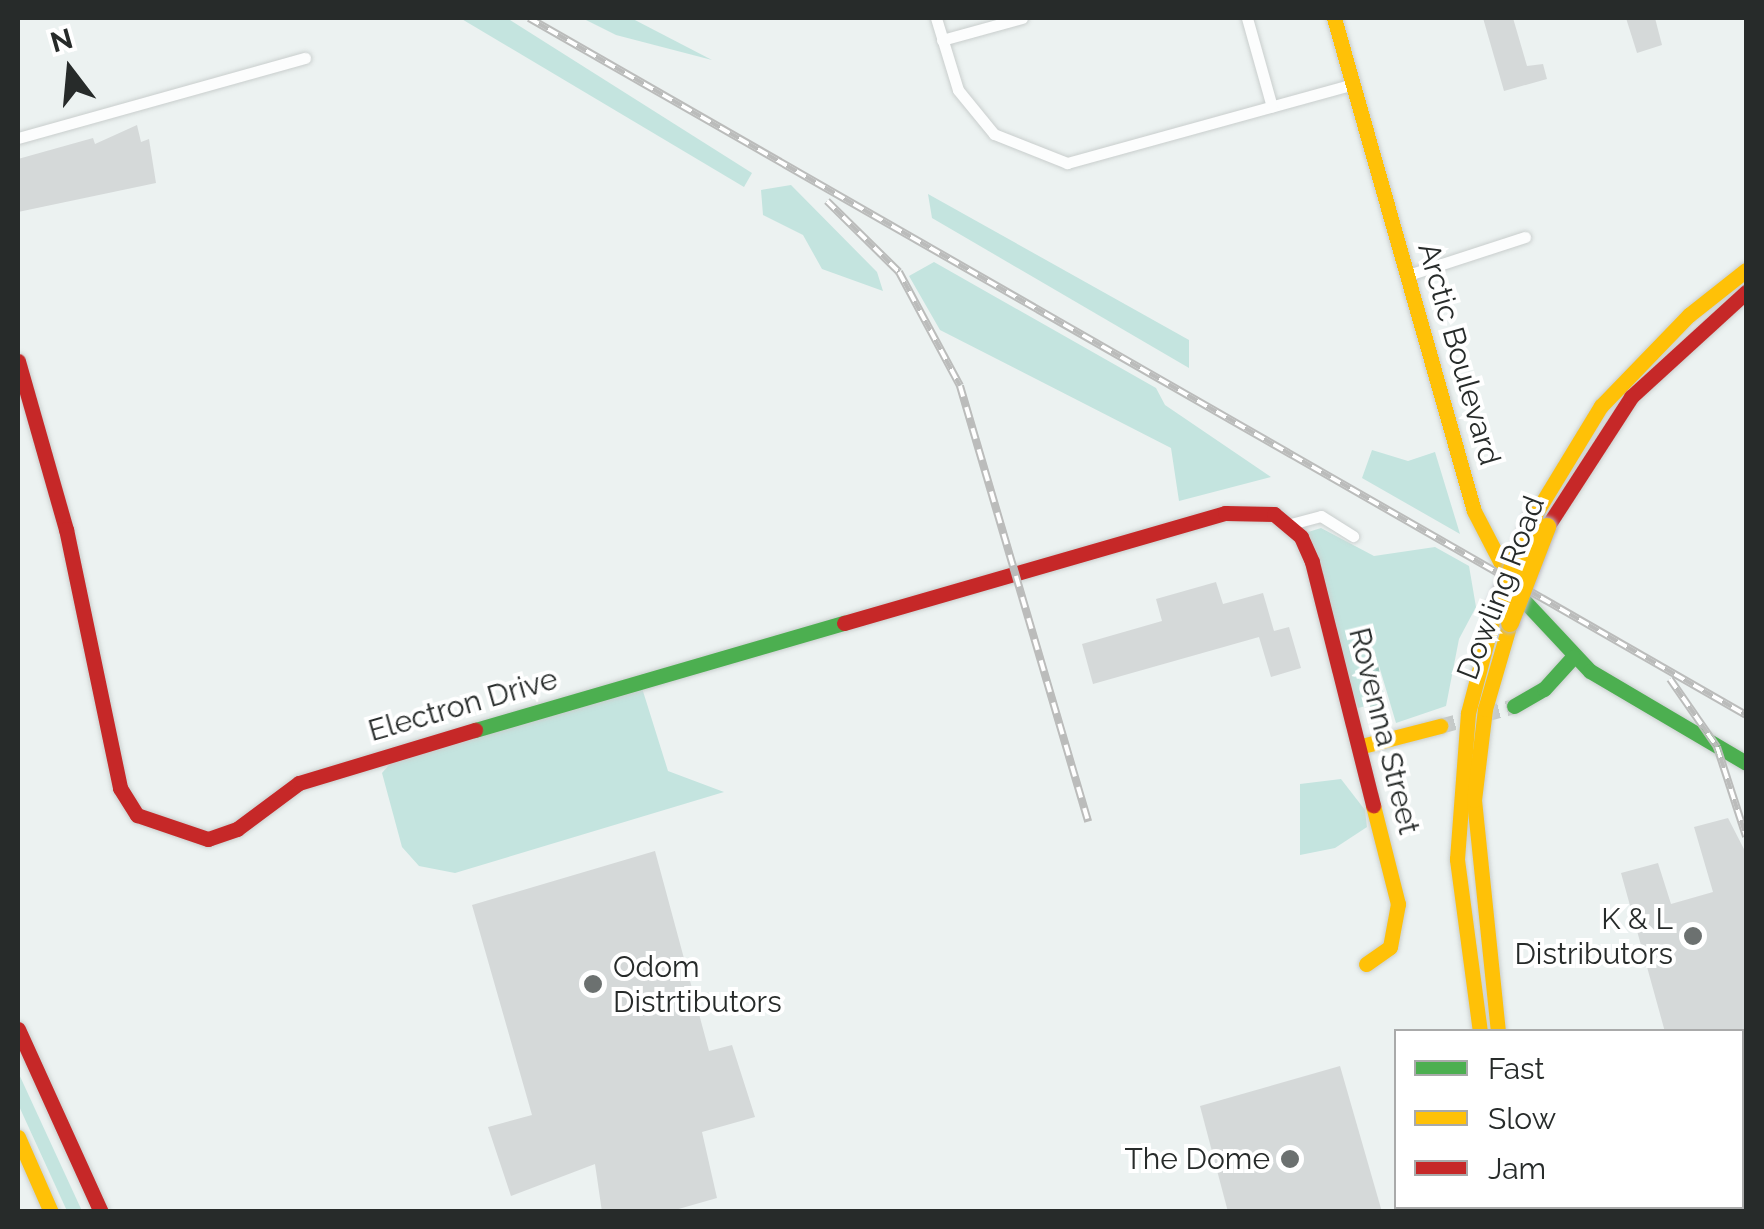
<!DOCTYPE html>
<html>
<head>
<meta charset="utf-8">
<style>
  body { margin:0 }
  #map { position:relative; width:1764px; height:1229px; overflow:hidden; background:#ecf2f1; font-family:Raleway,sans-serif }
  div>[style] { position:absolute }
  .green>* { inset:0; background:#c4e4df }
  .water>* { inset:0; background:#9dc6bf }
  .building>* { inset:0; background:#d5d9d9 }
  .secondary-tunnel>* { height:15px; margin-top:-7.5px; transform-origin:0; background:repeating-linear-gradient(90deg,#c5cac9 0 15px,transparent 0 23px) }
  .roads { filter:drop-shadow(0 0 2px #c9cecd) drop-shadow(0 0 2px #c9cecd) }
  .street>* { height:11px; margin:-5.5px; padding:0 5.5px; transform-origin:5.5px; border-radius:5.5px; background:#fcfdfd }
  .fast>* { height:15px; margin:-7.5px; padding:0 7.5px; transform-origin:7.5px; border-radius:7.5px; background:#4caf50 }
  .slow>* { height:15px; margin:-7.5px; padding:0 7.5px; transform-origin:7.5px; border-radius:7.5px; background:#ffc107 }
  .jam>* { height:15px; margin:-7.5px; padding:0 7.5px; transform-origin:7.5px; border-radius:7.5px; background:#c62828 }
  .rail>* { height:8px; margin-top:-4px; transform-origin:0; background:repeating-linear-gradient(90deg,#fff 0 11px,#bbbcbb 0 22px); box-sizing:border-box; border-block:2px solid #bbbcbb }
  .bridges { filter:drop-shadow(0 0 2px #b9b8c1) drop-shadow(0 0 2px #b9b8c1) }
  .slow-bridge>* { height:18px; margin:-9px; padding:0 9px; transform-origin:9px; border-radius:9px; background:#ffc107 }
  .dots>* { width:28px; height:28px; translate:-50% -50%; box-sizing:border-box; border:5px solid #fff; border-radius:50% }
  span { translate:-50% -50%; white-space:nowrap; text-align:center; line-height:1.15; -webkit-text-stroke:8px #fff; paint-order:stroke }
  .street-label { font-size:30px; color:#272b2a }
  .poi-label { font-size:30px; color:#272b2a }
  .right { translate:-100% -50%; text-align:right }
  .left { translate:0 -50%; text-align:left }
  .frame { position:absolute; inset:0; border:20px solid #272b2a; pointer-events:none }
  .legend { position:absolute; left:1394px; top:1029px; width:350px; height:180px; box-sizing:border-box; background:#fff; border:2px solid #a9aaaa; margin:0; padding:12px 18px; list-style:none; font-size:30px; color:#272b2a }
  .legend li { display:flex; align-items:center; gap:20px; height:50px }
  .legend b { width:50px; border:2px solid #a9aaaa }
  .north { position:absolute; left:20px; top:20px; width:100px; height:100px; -webkit-text-stroke:8px #fff; paint-order:stroke; rotate:344deg; font-size:28px; font-weight:700; line-height:40px; text-align:center; color:#272b2a }
  .north::after { content:''; display:block; margin:auto; width:35px; height:45px; background:#272b2a; clip-path:polygon(50% 0,100% 100%,50% 72%,0 100%) }
</style>
</head>
<body>
<div id="map">
  <div class="green">
    <i style="clip-path:polygon(460px 18px,507px 18px,752px 173px,744px 187px)"></i>
    <i style="clip-path:polygon(582px 18px,631px 18px,712px 60px,616px 35px)"></i>
    <i style="clip-path:polygon(791px 185px,877px 272px,883px 291px,822px 269px,803px 235px,763px 215px,761px 190px)"></i>
    <i style="clip-path:polygon(928px 194px,1189px 340px,1189px 368px,932px 218px)"></i>
    <i style="clip-path:polygon(934px 262px,1156px 388px,1165px 405px,1271px 477px,1179px 501px,1171px 448px,940px 330px,909px 276px)"></i>
    <i style="clip-path:polygon(1372px 450px,1408px 461px,1435px 452px,1460px 534px,1362px 478px)"></i>
    <i style="clip-path:polygon(1321px 528px,1374px 556px,1435px 547px,1469px 566px,1476px 607px,1459px 639px,1446px 706px,1396px 723px,1377px 659px,1363px 663px,1366px 706px,1358px 708px,1305px 533px)"></i>
    <i style="clip-path:polygon(642px 688px,668px 771px,724px 792px,455px 873px,419px 866px,402px 847px,382px 773px,396px 757px)"></i>
    <i style="clip-path:polygon(1341px 779px,1365px 810px,1367px 827px,1335px 848px,1300px 855px,1300px 784px)"></i>
    <i style="clip-path:polygon(18px 1072px,82px 1211px,67px 1211px,18px 1104px)"></i>
  </div>
  <div class="water">
    <i style="clip-path:polygon(1370px 657px,1377px 659px,1386px 706px,1372px 718px,1363px 663px)"></i>
  </div>
  <div class="building">
    <i style="clip-path:polygon(1483px 18px,1513px 18px,1527px 66px,1543px 64px,1547px 79px,1504px 91px)"></i>
    <i style="clip-path:polygon(1626px 18px,1655px 18px,1662px 45px,1637px 53px)"></i>
    <i style="clip-path:polygon(137px 125px,141px 142px,149px 139px,156px 183px,18px 212px,18px 159px,93px 138px,95px 144px)"></i>
    <i style="clip-path:polygon(1216px 582px,1223px 604px,1263px 593px,1274px 631px,1289px 627px,1301px 668px,1271px 677px,1259px 637px,1093px 684px,1082px 644px,1162px 621px,1156px 599px)"></i>
    <i style="clip-path:polygon(1728px 818px,1746px 853px,1746px 1032px,1665px 1032px,1621px 873px,1658px 863px,1671px 904px,1713px 892px,1694px 827px)"></i>
    <i style="clip-path:polygon(655px 851px,709px 1051px,732px 1045px,755px 1117px,702px 1132px,717px 1198px,668px 1212px,602px 1212px,595px 1164px,511px 1196px,488px 1127px,532px 1115px,472px 905px)"></i>
    <i style="clip-path:polygon(1340px 1066px,1382px 1212px,1228px 1212px,1200px 1106px)"></i>
  </div>
  <div class="secondary-tunnel">
    <i style="left:1440px;top:726px;width:77px;rotate:-15.1deg"></i>
  </div>
  <div class="roads">
    <div class="street">
      <i style="left:936px;top:18px;width:75px;rotate:73deg"></i>
      <i style="left:958px;top:90px;width:57px;rotate:50.7deg"></i>
      <i style="left:994px;top:134px;width:79px;rotate:21.7deg"></i>
      <i style="left:1067px;top:163px;width:297px;rotate:-15.4deg"></i>
      <i style="left:1247px;top:18px;width:92px;rotate:74.3deg"></i>
      <i style="left:942px;top:40px;width:83px;rotate:-15.4deg"></i>
      <i style="left:18px;top:138px;width:298px;rotate:-15.6deg"></i>
      <i style="left:1408px;top:275px;width:123px;rotate:-18deg"></i>
      <i style="left:1287px;top:525px;width:35px;rotate:-15deg"></i>
      <i style="left:1321px;top:516px;width:38px;rotate:32deg"></i>
    </div>
    <div class="fast">
      <i style="left:1516px;top:592px;width:108px;rotate:46.9deg"></i>
      <i style="left:1590px;top:671px;width:181px;rotate:30.5deg"></i>
      <i style="left:1514px;top:706px;width:34px;rotate:-30deg"></i>
      <i style="left:1544px;top:689px;width:43px;rotate:-47.8deg"></i>
      <i style="left:475px;top:730px;width:384px;rotate:-16.2deg"></i>
    </div>
    <div class="slow">
      <i style="left:1334px;top:18px;width:512px;rotate:74.15deg"></i>
      <i style="left:1474px;top:511px;width:91px;rotate:62.6deg"></i>
      <i style="left:1534px;top:516px;width:129px;rotate:-58.7deg"></i>
      <i style="left:1601px;top:406px;width:127px;rotate:-46deg"></i>
      <i style="left:1689px;top:315px;width:73px;rotate:-38.3deg"></i>
      <i style="left:1362px;top:746px;width:81px;rotate:-14.4deg"></i>
      <i style="left:1366px;top:964px;width:29px;rotate:-35deg"></i>
      <i style="left:1390px;top:947px;width:44px;rotate:-79.5deg"></i>
      <i style="left:1398px;top:904px;width:102px;rotate:-104.2deg"></i>
      <i style="left:1480px;top:1032px;width:175px;rotate:-97.6deg"></i>
      <i style="left:1457px;top:859px;width:146px;rotate:-85.7deg"></i>
      <i style="left:1468px;top:713px;width:110px;rotate:-75.2deg"></i>
      <i style="left:1498px;top:1032px;width:233px;rotate:-95.9deg"></i>
      <i style="left:1474px;top:800px;width:92px;rotate:-83.1deg"></i>
      <i style="left:1485px;top:709px;width:90px;rotate:-73.8deg"></i>
      <i style="left:18px;top:1137px;width:82px;rotate:66.3deg"></i>
      <i style="left:1524px;top:1206px;width:6px;rotate:81deg"></i>
    </div>
    <div class="jam">
      <i style="left:18px;top:361px;width:175px;rotate:74.1deg"></i>
      <i style="left:66px;top:529px;width:265px;rotate:78.2deg"></i>
      <i style="left:120px;top:788px;width:32px;rotate:58deg"></i>
      <i style="left:137px;top:815px;width:75px;rotate:18.7deg"></i>
      <i style="left:208px;top:839px;width:31px;rotate:-19deg"></i>
      <i style="left:237px;top:829px;width:77px;rotate:-36.6deg"></i>
      <i style="left:299px;top:783px;width:184px;rotate:-16.8deg"></i>
      <i style="left:1547px;top:527px;width:155px;rotate:-57.1deg"></i>
      <i style="left:1631px;top:397px;width:156px;rotate:-42.4deg"></i>
      <i style="left:844px;top:623px;width:397px;rotate:-16.1deg"></i>
      <i style="left:1225px;top:513px;width:49px;rotate:1.2deg"></i>
      <i style="left:1274px;top:514px;width:35px;rotate:40deg"></i>
      <i style="left:1301px;top:537px;width:27px;rotate:66deg"></i>
      <i style="left:1312px;top:562px;width:251px;rotate:75.9deg"></i>
      <i style="left:18px;top:1029px;width:201px;rotate:65.6deg"></i>
      <i style="left:1504px;top:1206px;width:6px;rotate:81deg"></i>
    </div>
  </div>
  <div class="rail">
    <i style="left:529px;top:18px;width:1402px;rotate:29.8deg"></i>
    <i style="left:827px;top:201px;width:101px;rotate:44.6deg"></i>
    <i style="left:899px;top:272px;width:129px;rotate:61.8deg"></i>
    <i style="left:960px;top:386px;width:454px;rotate:73.6deg"></i>
    <i style="left:1670px;top:679px;width:83px;rotate:55.3deg"></i>
    <i style="left:1717px;top:747px;width:94px;rotate:72deg"></i>
  </div>
  <div class="bridges">
    <div class="slow-bridge">
      <i style="left:1496px;top:607px;width:99px;rotate:-67.3deg"></i>
      <i style="left:1510px;top:623px;width:103px;rotate:-68.9deg"></i>
    </div>
  </div>
  <div class="dots">
    <i style="left:1693px;top:936px;background:#6c7170"></i>
    <i style="left:593px;top:984px;background:#6c7170"></i>
    <i style="left:1290px;top:1159px;background:#6c7170"></i>
  </div>
  <div class="street-label">
    <span style="left:1459px;top:354px;rotate:74deg">Arctic Boulevard</span>
    <span style="left:1501px;top:588px;rotate:-69deg">Dowling Road</span>
    <span style="left:463px;top:705px;rotate:-16deg">Electron Drive</span>
    <span style="left:1384px;top:731px;rotate:76deg">Rovenna Street</span>
  </div>
  <div class="poi-label">
    <span class="right" style="left:1673px;top:936px">K &amp; L<br>Distributors</span>
    <span class="left" style="left:613px;top:984px">Odom<br>Distrtibutors</span>
    <span class="right" style="left:1270px;top:1159px">The Dome</span>
  </div>
  <div class="frame"></div>
  <ul class="legend">
  <li><b style="height:12px;background:#4caf50"></b>Fast</li>
  <li><b style="height:12px;background:#ffc107"></b>Slow</li>
  <li><b style="height:12px;background:#c62828"></b>Jam</li>
  </ul>
  <div class="north">N</div>
</div>
</body>
</html>
